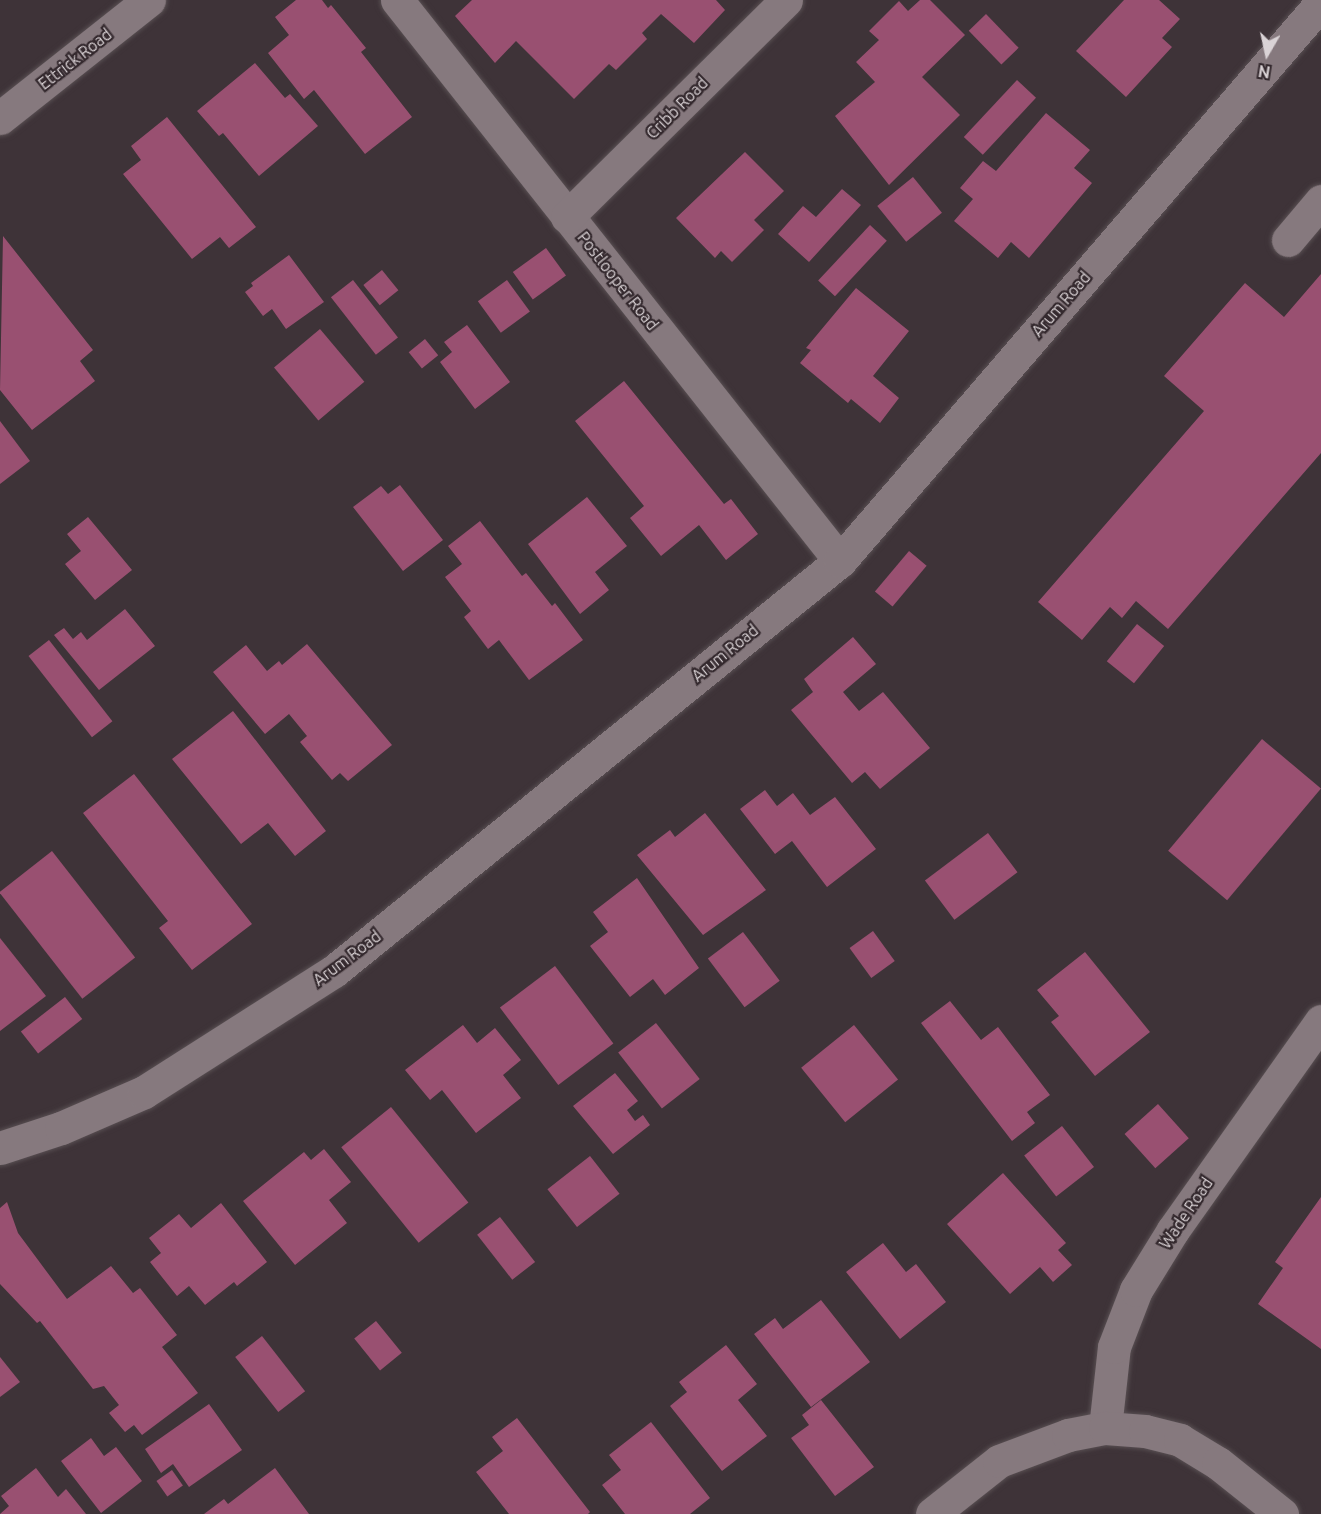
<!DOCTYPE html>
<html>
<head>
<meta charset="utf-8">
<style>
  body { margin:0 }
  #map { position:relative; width:1321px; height:1514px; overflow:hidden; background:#3e3338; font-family:Ubuntu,sans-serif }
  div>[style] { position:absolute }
  .building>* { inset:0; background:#995071; transform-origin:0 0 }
  .roads { filter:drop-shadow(0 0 2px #584f52) drop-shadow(0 0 2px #584f52) }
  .minor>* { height:33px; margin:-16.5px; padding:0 16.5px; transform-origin:16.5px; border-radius:16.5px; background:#86797e }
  span { translate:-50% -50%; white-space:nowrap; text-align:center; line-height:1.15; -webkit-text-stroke:4.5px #34292e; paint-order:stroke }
  .street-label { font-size:16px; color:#dad3d6 }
  .north { position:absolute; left:1237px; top:24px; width:60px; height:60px; -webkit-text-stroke:4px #34292e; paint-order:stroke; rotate:189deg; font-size:16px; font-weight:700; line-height:24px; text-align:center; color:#dad3d6 }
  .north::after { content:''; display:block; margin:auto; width:21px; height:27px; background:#dad3d6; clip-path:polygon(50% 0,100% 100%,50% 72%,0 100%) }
</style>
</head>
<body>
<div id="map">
  <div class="building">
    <i style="clip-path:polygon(296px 0,322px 0,328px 8px,331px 5px,366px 48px,361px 52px,412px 117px,365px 154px,314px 90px,304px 99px,268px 53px,289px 35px,275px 17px)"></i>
    <i style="clip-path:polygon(472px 0,716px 0,725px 10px,694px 43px,661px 14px,642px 33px,647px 39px,616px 70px,609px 64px,574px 99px,516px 41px,495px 63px,455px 16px)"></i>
    <i style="clip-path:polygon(920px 0,930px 0,965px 35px,922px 77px,960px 115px,889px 185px,835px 116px,875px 82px,856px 62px,879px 40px,869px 31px,899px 1px,908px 11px)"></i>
    <i style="clip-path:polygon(1124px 0,1159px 0,1180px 19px,1162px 38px,1172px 47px,1126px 97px,1076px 51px)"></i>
    <i style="left:986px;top:14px;width:47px;height:24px;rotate:46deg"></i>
    <i style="clip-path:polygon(255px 63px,285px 98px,290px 94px,318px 126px,259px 176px,223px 133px,219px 136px,197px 111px)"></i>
    <i style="left:1017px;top:80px;width:26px;height:78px;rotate:43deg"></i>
    <i style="clip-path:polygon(1046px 113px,1090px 150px,1074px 168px,1092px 183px,1029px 258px,1011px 242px,998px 258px,954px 221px,973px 199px,960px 188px,983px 161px,996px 171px)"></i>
    <i style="clip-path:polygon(167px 117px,256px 227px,229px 248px,220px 237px,192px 259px,123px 174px,141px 160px,131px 146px)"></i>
    <i style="clip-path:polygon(745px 152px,784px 191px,754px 220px,764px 230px,732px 262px,721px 251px,715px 258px,676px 218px)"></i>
    <i style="left:913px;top:177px;width:46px;height:46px;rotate:51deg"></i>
    <i style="clip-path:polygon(842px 189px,861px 205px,809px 262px,778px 234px,803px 206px,816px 217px)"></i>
    <i style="left:870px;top:225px;width:23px;height:76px;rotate:43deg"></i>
    <i style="clip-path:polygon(3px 236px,93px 350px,80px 361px,95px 381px,32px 430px,0 390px)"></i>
    <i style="left:546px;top:248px;width:34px;height:41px;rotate:54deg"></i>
    <i style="clip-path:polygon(289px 255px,324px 302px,286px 329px,272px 309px,263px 316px,245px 292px,253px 286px,251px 283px)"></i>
    <i style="left:382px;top:270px;width:26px;height:24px;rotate:51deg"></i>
    <i style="clip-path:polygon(1321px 274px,1321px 453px,1168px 629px,1136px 601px,1122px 618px,1110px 607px,1082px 640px,1038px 602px,1204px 411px,1164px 376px,1245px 283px,1284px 317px)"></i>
    <i style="left:353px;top:280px;width:73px;height:28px;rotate:52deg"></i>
    <i style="left:507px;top:280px;width:39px;height:36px;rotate:54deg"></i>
    <i style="clip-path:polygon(856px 288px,909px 331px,873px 376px,899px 398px,880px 423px,851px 399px,848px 403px,800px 363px,811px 350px,806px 348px)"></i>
    <i style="clip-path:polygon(467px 325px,510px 382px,475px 409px,440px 362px,452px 352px,444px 342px)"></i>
    <i style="left:320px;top:329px;width:69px;height:60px;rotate:50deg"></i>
    <i style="left:425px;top:339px;width:21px;height:21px;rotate:51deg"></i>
    <i style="clip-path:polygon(624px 381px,724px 504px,731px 499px,758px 534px,726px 560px,699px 525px,661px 556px,630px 518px,644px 506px,575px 421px)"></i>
    <i style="clip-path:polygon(0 421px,30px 461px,0 484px)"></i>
    <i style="clip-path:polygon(400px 485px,443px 540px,403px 571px,353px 507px,381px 486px,388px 494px)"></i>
    <i style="clip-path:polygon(587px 497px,627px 546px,595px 572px,609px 590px,580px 614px,528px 544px)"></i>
    <i style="clip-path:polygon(88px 517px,132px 570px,95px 600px,65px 564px,81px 551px,67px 534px)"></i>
    <i style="clip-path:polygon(480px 521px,522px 576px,526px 573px,552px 606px,555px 603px,583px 640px,529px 680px,499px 640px,488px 649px,464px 617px,471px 611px,445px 577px,462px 564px,448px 546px)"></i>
    <i style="left:909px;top:551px;width:23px;height:53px;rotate:40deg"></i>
    <i style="clip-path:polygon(125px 609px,155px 646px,99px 690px,54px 635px,64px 628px,73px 639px,81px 632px,87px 640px)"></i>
    <i style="left:1137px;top:624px;width:35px;height:48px;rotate:39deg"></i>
    <i style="clip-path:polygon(853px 637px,876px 664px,843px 692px,859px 711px,883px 692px,930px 748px,880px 789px,865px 772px,852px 783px,791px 710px,813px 692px,804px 679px)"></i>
    <i style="left:49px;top:640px;width:103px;height:26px;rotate:52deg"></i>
    <i style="clip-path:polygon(307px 644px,392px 745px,348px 781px,340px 773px,332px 780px,300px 742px,307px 736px,289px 714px,265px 734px,213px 672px,246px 645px,267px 671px,279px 661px,282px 665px)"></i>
    <i style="clip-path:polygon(233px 711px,326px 831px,295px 856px,268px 823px,241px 844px,172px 759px)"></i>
    <i style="left:1262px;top:739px;width:77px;height:146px;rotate:40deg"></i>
    <i style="clip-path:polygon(134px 774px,252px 924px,192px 970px,159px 928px,168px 921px,83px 813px)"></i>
    <i style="clip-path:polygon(765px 790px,777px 806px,793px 793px,810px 815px,835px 797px,876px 849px,827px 887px,792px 841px,775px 854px,740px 809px)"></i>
    <i style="clip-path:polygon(705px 813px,766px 890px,703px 935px,637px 855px,670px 830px,675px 837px)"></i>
    <i style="left:988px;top:833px;width:49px;height:79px;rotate:53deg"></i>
    <i style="left:52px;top:851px;width:135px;height:67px;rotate:52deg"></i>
    <i style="clip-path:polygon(637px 878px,699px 968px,665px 995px,653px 979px,630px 997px,590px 946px,608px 932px,593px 912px)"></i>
    <i style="left:873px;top:931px;width:37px;height:29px;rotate:54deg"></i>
    <i style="left:743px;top:932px;width:61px;height:44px;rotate:53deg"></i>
    <i style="clip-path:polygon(0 938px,46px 996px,0 1031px)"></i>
    <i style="clip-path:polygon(1085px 952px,1150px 1032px,1095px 1076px,1051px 1022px,1059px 1016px,1037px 990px)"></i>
    <i style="left:555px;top:966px;width:97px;height:69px;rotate:53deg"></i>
    <i style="left:65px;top:997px;width:28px;height:56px;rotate:52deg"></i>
    <i style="clip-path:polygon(950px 1001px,981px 1040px,998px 1027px,1050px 1095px,1027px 1112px,1035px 1123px,1012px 1141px,921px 1023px)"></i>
    <i style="left:656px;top:1023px;width:71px;height:48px;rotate:52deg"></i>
    <i style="clip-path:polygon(463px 1025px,477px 1043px,495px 1028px,521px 1060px,503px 1075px,521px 1098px,476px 1133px,442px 1090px,430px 1100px,405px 1070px)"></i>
    <i style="left:854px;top:1025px;width:70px;height:68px;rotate:51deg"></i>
    <i style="clip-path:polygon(615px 1073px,638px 1101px,627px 1110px,635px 1121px,643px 1115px,650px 1125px,613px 1154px,573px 1106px)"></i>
    <i style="left:1158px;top:1104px;width:46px;height:45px;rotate:48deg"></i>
    <i style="left:391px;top:1107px;width:123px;height:64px;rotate:51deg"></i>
    <i style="left:1062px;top:1126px;width:52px;height:48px;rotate:52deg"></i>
    <i style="clip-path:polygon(324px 1149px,351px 1182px,329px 1200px,347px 1223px,295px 1265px,243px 1201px,304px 1152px,311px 1160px)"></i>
    <i style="left:590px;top:1156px;width:48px;height:54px;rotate:52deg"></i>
    <i style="clip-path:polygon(1003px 1173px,1066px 1243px,1058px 1250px,1072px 1265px,1053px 1282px,1040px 1267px,1010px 1294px,947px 1224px)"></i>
    <i style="clip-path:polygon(1321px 1197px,1321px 1349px,1258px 1304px,1283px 1268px,1275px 1262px)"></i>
    <i style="clip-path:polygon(7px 1202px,18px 1233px,67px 1299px,111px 1266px,133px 1293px,140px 1288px,177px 1335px,162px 1347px,198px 1393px,142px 1435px,134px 1425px,125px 1432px,109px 1413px,119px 1405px,104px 1386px,93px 1389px,40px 1321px,37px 1323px,0 1284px,0 1208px)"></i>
    <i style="clip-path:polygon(221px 1203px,267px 1262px,237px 1286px,234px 1282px,205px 1305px,189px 1286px,177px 1296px,150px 1262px,161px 1253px,149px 1238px,179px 1214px,191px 1228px)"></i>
    <i style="left:500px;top:1217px;width:57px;height:29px;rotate:52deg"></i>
    <i style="clip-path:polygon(883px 1243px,906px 1272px,916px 1264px,946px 1302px,900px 1339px,846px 1272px)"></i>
    <i style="clip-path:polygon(821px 1300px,870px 1362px,811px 1407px,754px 1334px,775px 1318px,783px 1329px)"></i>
    <i style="left:376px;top:1321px;width:41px;height:28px;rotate:51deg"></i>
    <i style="left:262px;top:1336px;width:70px;height:34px;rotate:52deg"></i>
    <i style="clip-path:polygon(726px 1345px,757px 1384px,738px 1400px,767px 1436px,722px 1471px,670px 1406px,687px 1392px,679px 1382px)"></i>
    <i style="clip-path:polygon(0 1357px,20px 1382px,0 1397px)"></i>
    <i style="clip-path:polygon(821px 1400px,874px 1467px,835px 1496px,791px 1438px,809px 1425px,802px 1415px)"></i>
    <i style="clip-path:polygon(209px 1404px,242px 1450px,189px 1487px,173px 1464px,161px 1473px,145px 1449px)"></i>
    <i style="clip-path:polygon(517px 1418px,590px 1512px,588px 1514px,509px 1514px,476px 1472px,503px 1451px,492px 1437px)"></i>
    <i style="clip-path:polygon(651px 1422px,710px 1498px,690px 1514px,625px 1514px,602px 1485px,621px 1470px,609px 1455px)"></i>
    <i style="clip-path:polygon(91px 1438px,104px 1456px,116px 1447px,142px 1481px,101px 1513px,61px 1461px)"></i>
    <i style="clip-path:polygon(36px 1468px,58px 1497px,66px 1489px,86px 1514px,0 1514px,9px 1506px,1px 1496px)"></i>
    <i style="clip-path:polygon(275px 1468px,309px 1514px,204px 1514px,224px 1499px,228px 1504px)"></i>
    <i style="left:172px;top:1470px;width:19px;height:19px;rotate:55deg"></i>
  </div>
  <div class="roads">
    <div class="minor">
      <i style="left:397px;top:0;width:715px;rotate:51.7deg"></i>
      <i style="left:0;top:118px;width:190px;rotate:-38.4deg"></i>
      <i style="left:567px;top:217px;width:308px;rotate:-44.7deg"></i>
      <i style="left:1288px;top:240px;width:51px;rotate:-49.8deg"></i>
      <i style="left:0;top:1148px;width:64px;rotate:-18.2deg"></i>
      <i style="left:61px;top:1128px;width:90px;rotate:-23.4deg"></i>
      <i style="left:144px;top:1092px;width:225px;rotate:-32.5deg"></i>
      <i style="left:334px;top:971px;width:651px;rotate:-39.02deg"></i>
      <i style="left:840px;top:561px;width:737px;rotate:-49.24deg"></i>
      <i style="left:1105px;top:1428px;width:81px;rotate:-83.7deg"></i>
      <i style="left:1114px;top:1347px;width:61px;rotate:-68.9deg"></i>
      <i style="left:1136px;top:1290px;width:70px;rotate:-58.3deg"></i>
      <i style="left:1173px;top:1230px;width:256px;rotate:-54.7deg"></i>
      <i style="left:932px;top:1514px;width:85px;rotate:-38.3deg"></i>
      <i style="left:999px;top:1461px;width:74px;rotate:-20.6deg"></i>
      <i style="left:1068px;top:1435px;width:38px;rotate:-11deg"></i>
      <i style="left:1105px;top:1428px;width:40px;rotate:4.3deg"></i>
      <i style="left:1145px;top:1431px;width:36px;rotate:14deg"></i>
      <i style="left:1180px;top:1440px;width:44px;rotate:31.2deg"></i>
      <i style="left:1218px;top:1463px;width:82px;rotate:38.6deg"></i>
    </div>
  </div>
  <div class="street-label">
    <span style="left:75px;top:59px;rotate:-38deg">Ettrick Road</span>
    <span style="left:677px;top:108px;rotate:-45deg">Cribb Road</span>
    <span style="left:618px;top:281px;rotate:52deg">Postlooper Road</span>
    <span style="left:1061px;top:304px;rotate:-49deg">Arum Road</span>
    <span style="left:725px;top:653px;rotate:-39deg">Arum Road</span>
    <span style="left:347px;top:958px;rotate:-37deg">Arum Road</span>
    <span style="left:1186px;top:1213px;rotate:-56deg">Wade Road</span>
  </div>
  <div class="north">N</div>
</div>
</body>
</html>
